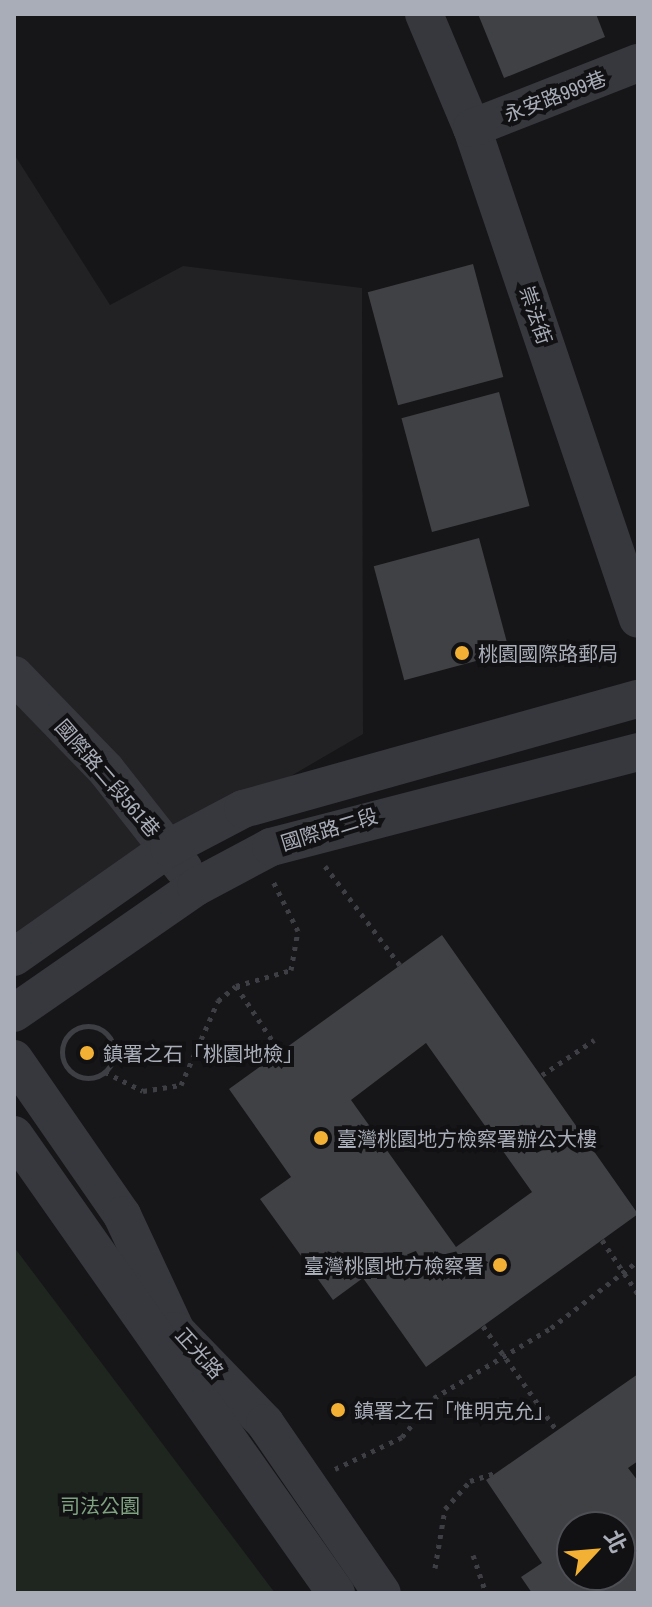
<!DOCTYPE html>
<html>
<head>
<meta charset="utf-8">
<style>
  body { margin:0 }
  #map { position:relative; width:652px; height:1607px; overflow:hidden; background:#161618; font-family:"Archivo Narrow","Noto Sans TC",sans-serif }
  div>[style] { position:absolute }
  .built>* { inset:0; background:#222225 }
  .green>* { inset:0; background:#1e261f }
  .building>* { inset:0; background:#404145; transform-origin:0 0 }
  .path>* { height:5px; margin-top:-2.5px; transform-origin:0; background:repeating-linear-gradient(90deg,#3d3f44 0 4px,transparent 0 10px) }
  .path>.ring { margin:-2.5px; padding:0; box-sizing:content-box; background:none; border:5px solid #3d3f44; border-radius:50% }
  .minor>* { height:38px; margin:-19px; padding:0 19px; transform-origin:19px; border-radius:19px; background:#37383d }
  .dots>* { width:22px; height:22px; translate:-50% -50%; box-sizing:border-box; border:4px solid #111113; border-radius:50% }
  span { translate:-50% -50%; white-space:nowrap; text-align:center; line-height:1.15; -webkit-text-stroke:8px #111113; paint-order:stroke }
  .street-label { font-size:20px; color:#a8adb8 }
  .poi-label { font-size:20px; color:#a8adb8 }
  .left { translate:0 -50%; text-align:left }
  .right { translate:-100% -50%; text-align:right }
  .park-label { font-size:20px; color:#7fa381 }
  .frame { position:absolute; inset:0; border:16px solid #a8adb8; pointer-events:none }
  .north { position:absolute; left:556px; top:1511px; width:80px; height:80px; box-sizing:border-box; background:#111113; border:2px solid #4d4f55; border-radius:50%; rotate:64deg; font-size:22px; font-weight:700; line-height:32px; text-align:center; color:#a8adb8 }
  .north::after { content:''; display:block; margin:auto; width:28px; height:36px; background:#f2b134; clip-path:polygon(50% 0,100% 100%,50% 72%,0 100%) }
</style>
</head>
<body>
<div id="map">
  <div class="built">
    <i style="clip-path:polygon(14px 154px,110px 305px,183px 266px,362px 288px,363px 734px,14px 937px)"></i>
  </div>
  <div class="green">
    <i style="clip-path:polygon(14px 1247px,275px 1593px,14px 1593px)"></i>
  </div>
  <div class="building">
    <i style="clip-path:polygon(478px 14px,596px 14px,605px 37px,504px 78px)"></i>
    <i style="left:473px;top:264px;width:117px;height:109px;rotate:75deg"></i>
    <i style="left:499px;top:392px;width:118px;height:101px;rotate:75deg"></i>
    <i style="left:479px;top:538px;width:118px;height:109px;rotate:75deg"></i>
    <i style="clip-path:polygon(evenodd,442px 935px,638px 1214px,426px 1367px,363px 1278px,333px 1300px,260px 1199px,291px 1177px,229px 1089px,442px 935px,426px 1043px,532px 1192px,456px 1247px,351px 1100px,426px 1043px)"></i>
    <i style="clip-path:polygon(evenodd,638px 1374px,638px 1461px,628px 1468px,638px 1481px,638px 1593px,532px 1593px,521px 1577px,542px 1563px,486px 1480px,638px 1374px,572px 1527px,620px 1527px,620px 1575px,572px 1575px,572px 1527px)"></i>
  </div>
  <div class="path">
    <i style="left:325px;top:866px;width:124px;rotate:52.9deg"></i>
    <i style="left:236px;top:986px;width:79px;rotate:56.3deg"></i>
    <i class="ring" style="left:62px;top:1026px;width:47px;height:47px"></i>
    <i style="left:105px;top:1072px;width:42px;rotate:26.6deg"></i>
    <i style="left:143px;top:1091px;width:38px;rotate:-9deg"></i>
    <i style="left:181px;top:1085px;width:92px;rotate:-66.2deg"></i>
    <i style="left:218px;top:1001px;width:23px;rotate:-40deg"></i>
    <i style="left:236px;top:986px;width:57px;rotate:-16.2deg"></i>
    <i style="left:291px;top:970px;width:40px;rotate:-80deg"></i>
    <i style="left:298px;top:931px;width:56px;rotate:-116.6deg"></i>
    <i style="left:542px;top:1075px;width:63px;rotate:-33.9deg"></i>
    <i style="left:602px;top:1240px;width:65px;rotate:56.3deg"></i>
    <i style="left:483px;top:1326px;width:128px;rotate:54.8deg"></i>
    <i style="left:335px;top:1469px;width:74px;rotate:-25.5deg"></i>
    <i style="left:402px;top:1437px;width:50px;rotate:-50.6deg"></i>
    <i style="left:434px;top:1398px;width:136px;rotate:-30.9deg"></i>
    <i style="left:551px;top:1328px;width:110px;rotate:-37.6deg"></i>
    <i style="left:473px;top:1555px;width:40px;rotate:71.1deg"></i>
    <i style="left:435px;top:1568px;width:60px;rotate:-80.4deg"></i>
    <i style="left:445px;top:1509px;width:38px;rotate:-48deg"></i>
    <i style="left:470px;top:1481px;width:29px;rotate:-18deg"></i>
  </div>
  <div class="minor">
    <i style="left:424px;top:14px;width:124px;rotate:67.2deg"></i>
    <i style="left:472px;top:128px;width:518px;rotate:71.32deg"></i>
    <i style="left:472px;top:128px;width:178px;rotate:-21.4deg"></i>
    <i style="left:14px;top:675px;width:132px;rotate:45.9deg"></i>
    <i style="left:106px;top:770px;width:125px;rotate:51.8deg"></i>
    <i style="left:14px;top:957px;width:189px;rotate:-35.1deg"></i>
    <i style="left:169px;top:848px;width:84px;rotate:-27.8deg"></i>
    <i style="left:243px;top:809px;width:410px;rotate:-15.6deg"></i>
    <i style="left:14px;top:1013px;width:221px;rotate:-34.7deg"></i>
    <i style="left:196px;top:887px;width:85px;rotate:-28.1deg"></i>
    <i style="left:271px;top:847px;width:379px;rotate:-14.5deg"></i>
    <i style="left:14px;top:1059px;width:190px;rotate:55.3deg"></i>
    <i style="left:122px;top:1215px;width:128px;rotate:65deg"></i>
    <i style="left:176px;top:1331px;width:128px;rotate:45.9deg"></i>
    <i style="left:265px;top:1423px;width:206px;rotate:55.5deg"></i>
    <i style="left:14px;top:1135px;width:560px;rotate:54.89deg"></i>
  </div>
  <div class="dots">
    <i style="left:462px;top:653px;background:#f2b134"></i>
    <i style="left:87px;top:1053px;background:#f2b134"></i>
    <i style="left:321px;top:1138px;background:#f2b134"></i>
    <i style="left:500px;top:1265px;background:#f2b134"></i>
    <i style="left:338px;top:1410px;background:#f2b134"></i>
  </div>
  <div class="street-label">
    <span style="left:555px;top:96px;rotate:-21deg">永安路999巷</span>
    <span style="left:536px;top:315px;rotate:71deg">崇法街</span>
    <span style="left:108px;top:778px;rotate:49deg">國際路二段561巷</span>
    <span style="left:329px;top:829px;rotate:-17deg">國際路二段</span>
    <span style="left:200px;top:1353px;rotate:48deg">正光路</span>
  </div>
  <div class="poi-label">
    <span class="left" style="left:478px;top:653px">桃園國際路郵局</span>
    <span class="left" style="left:103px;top:1053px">鎮署之石「桃園地檢」</span>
    <span class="left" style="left:337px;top:1138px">臺灣桃園地方檢察署辦公大樓</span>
    <span class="right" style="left:484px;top:1265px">臺灣桃園地方檢察署</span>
    <span class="left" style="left:354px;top:1410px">鎮署之石「惟明克允」</span>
  </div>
  <div class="park-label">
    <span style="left:100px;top:1505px">司法公園</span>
  </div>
  <div class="frame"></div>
  <div class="north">北</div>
</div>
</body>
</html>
